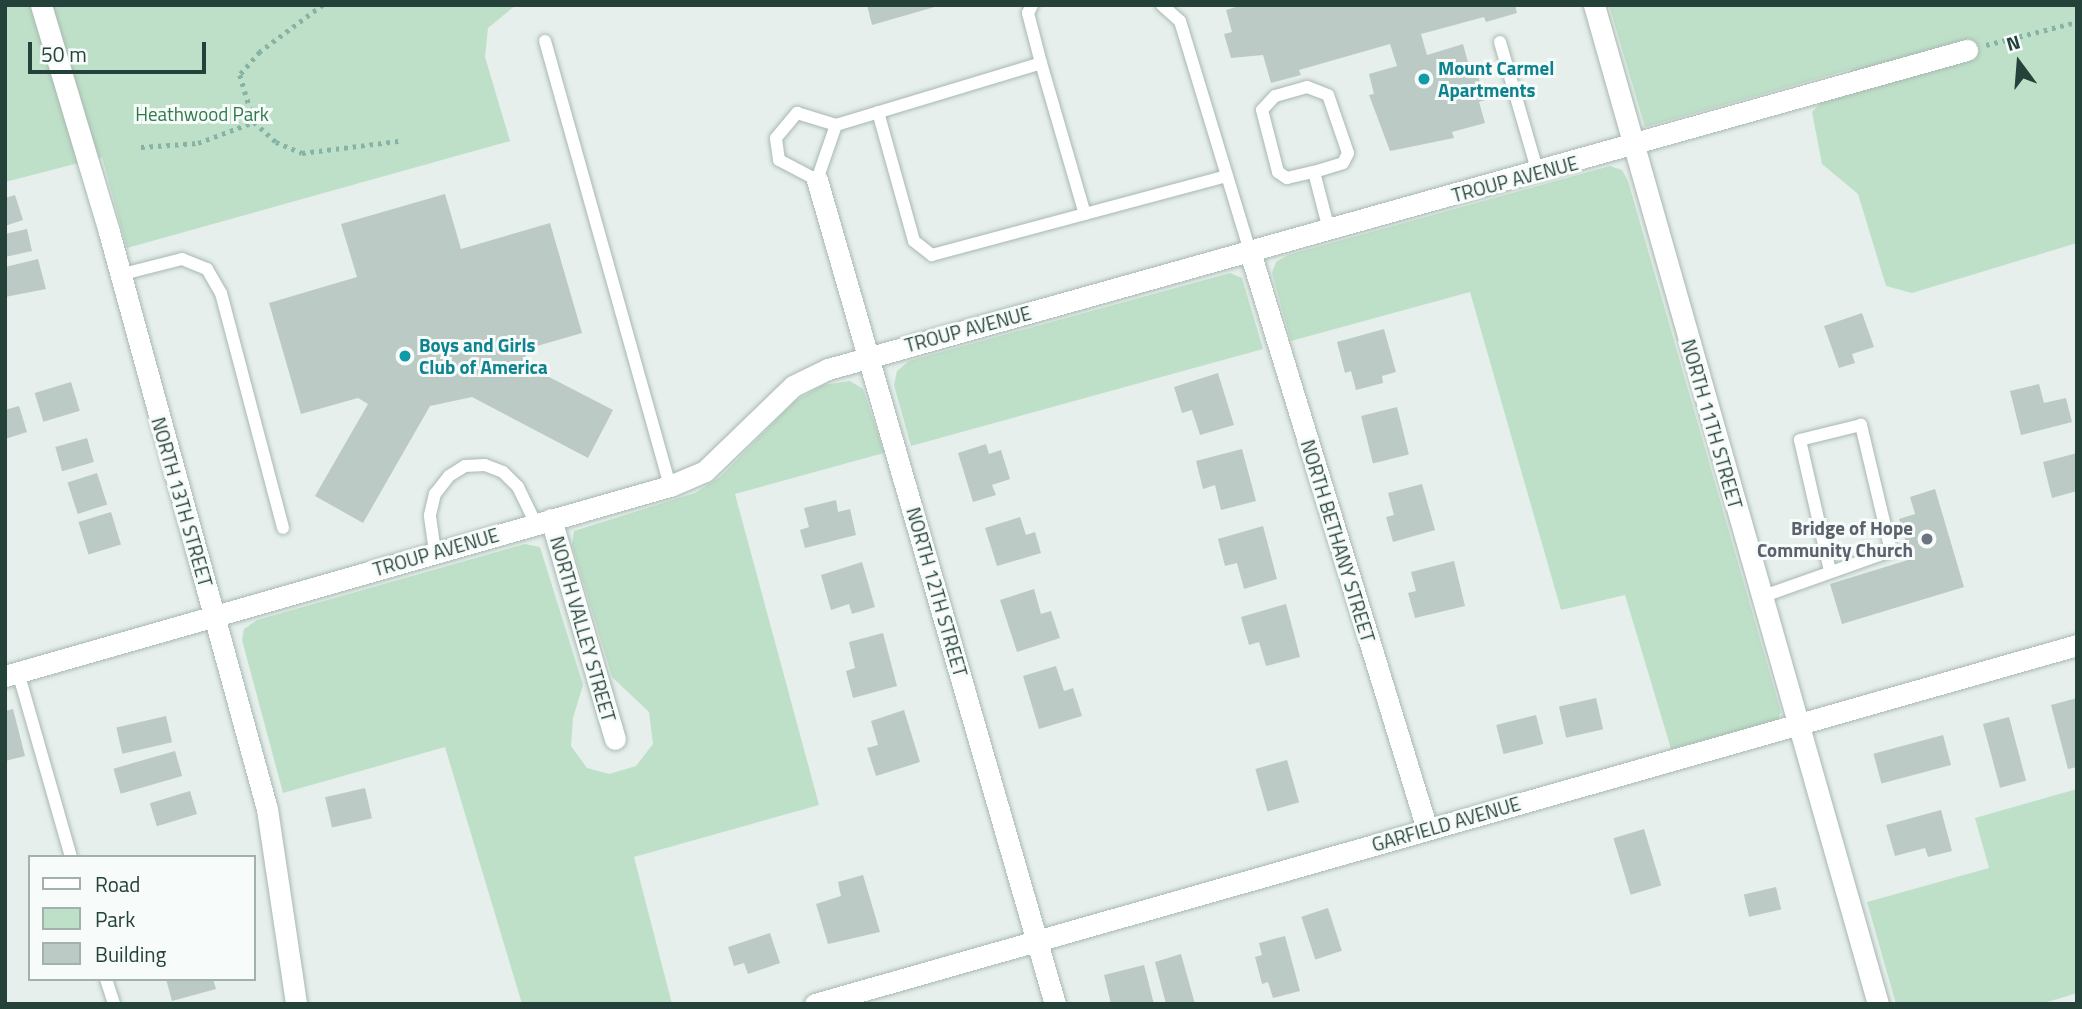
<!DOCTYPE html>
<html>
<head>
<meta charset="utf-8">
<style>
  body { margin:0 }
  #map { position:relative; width:2082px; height:1009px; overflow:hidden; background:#e6efeb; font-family:"Titillium Web",sans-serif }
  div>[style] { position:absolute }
  .green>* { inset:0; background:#bfe0c8 }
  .building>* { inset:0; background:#bbcac4; transform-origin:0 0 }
  .path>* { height:4.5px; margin-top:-2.25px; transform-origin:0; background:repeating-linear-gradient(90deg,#86b3a5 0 3.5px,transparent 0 8.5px) }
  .roads { filter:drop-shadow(0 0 2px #a8b8b2) drop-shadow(0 0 2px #a8b8b2) }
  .lane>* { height:12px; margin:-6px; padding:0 6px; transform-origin:6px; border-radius:6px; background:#fff }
  .street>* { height:21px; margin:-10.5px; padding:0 10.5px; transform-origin:10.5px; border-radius:10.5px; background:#fff }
  .secondary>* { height:21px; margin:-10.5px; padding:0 10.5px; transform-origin:10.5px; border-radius:10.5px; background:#fff }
  .dots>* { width:19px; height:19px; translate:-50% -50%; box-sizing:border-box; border:4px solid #f7fbf9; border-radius:50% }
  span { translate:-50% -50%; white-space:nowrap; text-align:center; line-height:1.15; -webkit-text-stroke:6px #f7fbf9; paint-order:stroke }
  .culture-label { font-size:19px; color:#0d838f; font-weight:700 }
  .left { translate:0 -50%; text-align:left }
  .park-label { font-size:19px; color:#2d7a4b }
  .street-label { font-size:19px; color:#24423a }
  .worship-label { font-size:19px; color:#5b616d; font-weight:700 }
  .right { translate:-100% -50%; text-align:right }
  .frame { position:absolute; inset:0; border:7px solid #24423a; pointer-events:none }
  .legend { position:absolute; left:28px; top:855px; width:228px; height:126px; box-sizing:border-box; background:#f7fbf9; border:2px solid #a3b1ad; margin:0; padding:9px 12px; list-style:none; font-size:21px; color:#24423a }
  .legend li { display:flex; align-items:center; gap:14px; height:35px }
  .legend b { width:35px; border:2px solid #a3b1ad }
  .north { position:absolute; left:1984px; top:28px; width:70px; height:70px; -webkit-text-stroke:5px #f7fbf9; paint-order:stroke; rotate:344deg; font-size:19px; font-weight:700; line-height:28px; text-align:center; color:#24423a }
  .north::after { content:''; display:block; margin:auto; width:24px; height:32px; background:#24423a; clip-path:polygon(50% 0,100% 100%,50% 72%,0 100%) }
  .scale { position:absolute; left:28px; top:42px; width:178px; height:32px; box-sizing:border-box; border:4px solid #24423a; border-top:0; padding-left:9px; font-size:21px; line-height:24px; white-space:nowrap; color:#24423a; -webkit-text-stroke:5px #f7fbf9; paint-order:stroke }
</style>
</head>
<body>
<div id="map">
  <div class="green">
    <i style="clip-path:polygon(5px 5px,516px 5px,488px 28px,485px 57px,510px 141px,127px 248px,102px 157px,5px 182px)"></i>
    <i style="clip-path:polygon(1609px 5px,2077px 5px,2077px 243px,1912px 293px,1886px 286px,1858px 194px,1822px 164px,1812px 112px,1852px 69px,1645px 127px)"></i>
    <i style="clip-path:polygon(1610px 166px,1622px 170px,1628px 181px,1781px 712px,1777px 721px,1671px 749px,1625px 595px,1561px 610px,1470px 292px,1291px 341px,1272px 273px,1276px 262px,1288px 255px)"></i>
    <i style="clip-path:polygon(1230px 273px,1242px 278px,1263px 349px,911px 446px,894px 385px,897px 371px,909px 361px)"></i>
    <i style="clip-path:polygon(850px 381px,863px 389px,884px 453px,735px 494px,819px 805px,634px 857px,672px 1004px,522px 1004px,445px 747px,283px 793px,242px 640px,244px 629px,257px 620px,525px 544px,540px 547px,583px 685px,573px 718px,571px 746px,587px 768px,609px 774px,636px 766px,653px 744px,649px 712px,612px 677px,572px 545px,574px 531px,695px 493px,720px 477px,795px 401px,823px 385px)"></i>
    <i style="clip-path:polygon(2077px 789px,2077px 993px,2041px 1004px,1896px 1004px,1867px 902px,1989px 868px,1975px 818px)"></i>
  </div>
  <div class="building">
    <i style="clip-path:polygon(867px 5px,937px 5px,938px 6px,872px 25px)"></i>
    <i style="clip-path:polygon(1242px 5px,1515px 5px,1517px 13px,1486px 22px,1484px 17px,1421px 34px,1427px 55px,1463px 44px,1469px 66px,1475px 65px,1485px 100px,1479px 102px,1485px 123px,1452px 132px,1454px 138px,1390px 151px,1369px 95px,1374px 94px,1369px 74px,1397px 66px,1390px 44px,1299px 70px,1301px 75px,1271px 83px,1263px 55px,1231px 58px,1224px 34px,1232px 32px,1226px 10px)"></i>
    <i style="clip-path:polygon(445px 194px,461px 249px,550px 223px,582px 333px,530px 348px,522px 363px,613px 410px,588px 458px,472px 397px,430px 406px,363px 523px,315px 496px,368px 404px,358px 398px,301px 414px,269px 303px,357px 277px,341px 224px)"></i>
    <i style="clip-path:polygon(15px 195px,23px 220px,5px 226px,5px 198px)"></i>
    <i style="clip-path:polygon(27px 229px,32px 251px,5px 257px,5px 234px)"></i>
    <i style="clip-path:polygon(38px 259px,46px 289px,5px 297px,5px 267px)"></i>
    <i style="clip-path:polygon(1862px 313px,1874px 347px,1852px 354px,1855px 363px,1839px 368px,1824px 326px)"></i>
    <i style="clip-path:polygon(1384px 329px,1396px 372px,1382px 376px,1383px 383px,1356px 390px,1351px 371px,1345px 373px,1337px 342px)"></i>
    <i style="clip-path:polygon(1218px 373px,1234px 425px,1200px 435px,1192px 410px,1182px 413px,1174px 387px)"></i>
    <i style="left:71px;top:382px;width:30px;height:38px;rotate:73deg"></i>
    <i style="clip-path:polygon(2039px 384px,2044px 403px,2066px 398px,2072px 422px,2021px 435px,2010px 391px)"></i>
    <i style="clip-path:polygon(19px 406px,27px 432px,5px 439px,5px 410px)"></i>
    <i style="left:1397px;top:407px;width:49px;height:37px;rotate:76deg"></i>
    <i style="left:87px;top:438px;width:25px;height:33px;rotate:74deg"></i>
    <i style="clip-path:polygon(986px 444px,989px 454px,1001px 450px,1010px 479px,992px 485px,996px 495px,973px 502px,958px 453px)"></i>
    <i style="clip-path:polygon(1242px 449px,1256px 501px,1221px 510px,1215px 485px,1203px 489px,1196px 461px)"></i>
    <i style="clip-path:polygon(2077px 453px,2077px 491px,2052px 498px,2043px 462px)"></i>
    <i style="left:97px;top:473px;width:33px;height:31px;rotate:72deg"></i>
    <i style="clip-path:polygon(1422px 484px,1435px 530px,1393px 542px,1386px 517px,1394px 515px,1388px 493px)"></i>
    <i style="clip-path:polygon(1935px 489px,1964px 587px,1842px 624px,1830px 584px,1911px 559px,1899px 519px,1915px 514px,1910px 497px)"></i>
    <i style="clip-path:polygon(836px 500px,838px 512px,850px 509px,856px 535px,805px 548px,800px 530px,809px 527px,804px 508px)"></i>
    <i style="left:111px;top:512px;width:34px;height:34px;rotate:73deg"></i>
    <i style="clip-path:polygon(1020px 517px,1026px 535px,1035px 532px,1041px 553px,997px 566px,985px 528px)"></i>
    <i style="clip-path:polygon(1263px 526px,1277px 579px,1244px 589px,1237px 563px,1225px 566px,1218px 539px)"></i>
    <i style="clip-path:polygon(1454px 561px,1465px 606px,1415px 618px,1408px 593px,1416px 591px,1411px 572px)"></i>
    <i style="clip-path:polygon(862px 562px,875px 607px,852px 614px,849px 604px,831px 610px,821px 575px)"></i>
    <i style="clip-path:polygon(1034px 589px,1041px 614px,1051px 611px,1060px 638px,1017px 652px,1000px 600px)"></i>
    <i style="clip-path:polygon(1286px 604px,1300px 657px,1266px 666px,1259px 642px,1249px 645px,1241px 617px)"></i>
    <i style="clip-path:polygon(883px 633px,897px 686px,853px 698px,846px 671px,855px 668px,849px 642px)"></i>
    <i style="clip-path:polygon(1056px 666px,1064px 691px,1073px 688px,1082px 716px,1039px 729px,1023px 676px)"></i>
    <i style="left:1596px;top:698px;width:32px;height:38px;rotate:77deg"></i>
    <i style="clip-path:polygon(2077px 698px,2077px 767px,2068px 769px,2051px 705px)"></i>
    <i style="clip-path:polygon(13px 709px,25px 756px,5px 761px,5px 711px)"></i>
    <i style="clip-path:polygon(904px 710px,920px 762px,876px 776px,867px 748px,878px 745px,871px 721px)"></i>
    <i style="left:1536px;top:715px;width:30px;height:41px;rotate:76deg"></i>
    <i style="left:166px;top:716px;width:27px;height:51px;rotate:77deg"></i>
    <i style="left:2009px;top:717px;width:66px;height:27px;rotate:75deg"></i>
    <i style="left:1943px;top:735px;width:31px;height:72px;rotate:75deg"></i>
    <i style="left:175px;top:751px;width:26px;height:64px;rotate:74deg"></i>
    <i style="left:1287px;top:760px;width:44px;height:33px;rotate:74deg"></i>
    <i style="left:365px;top:788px;width:31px;height:41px;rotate:77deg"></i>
    <i style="left:190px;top:791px;width:24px;height:42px;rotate:73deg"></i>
    <i style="clip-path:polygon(1941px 810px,1952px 851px,1928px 857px,1925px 848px,1895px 856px,1886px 825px)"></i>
    <i style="left:1644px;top:829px;width:59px;height:32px;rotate:73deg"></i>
    <i style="clip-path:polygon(863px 875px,880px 932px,828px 944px,816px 904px,841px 896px,838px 882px)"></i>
    <i style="left:1776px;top:887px;width:23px;height:33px;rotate:77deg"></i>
    <i style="left:1328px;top:908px;width:45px;height:28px;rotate:72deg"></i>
    <i style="clip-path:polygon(770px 933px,780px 963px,748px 974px,744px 963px,734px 966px,728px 947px)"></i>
    <i style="clip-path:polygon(1285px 936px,1300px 991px,1273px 998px,1268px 982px,1262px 984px,1255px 957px,1262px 955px,1259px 943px)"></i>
    <i style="clip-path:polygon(1181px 954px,1195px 1004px,1166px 1004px,1155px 962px)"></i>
    <i style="clip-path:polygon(1144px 965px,1154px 1004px,1111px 1004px,1104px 975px)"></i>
    <i style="clip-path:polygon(166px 979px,213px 979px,216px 989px,172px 1001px)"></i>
  </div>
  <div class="path">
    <i style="left:323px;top:5px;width:79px;rotate:143.3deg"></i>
    <i style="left:260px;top:52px;width:30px;rotate:131deg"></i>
    <i style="left:240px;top:75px;width:49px;rotate:73.4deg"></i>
    <i style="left:254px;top:122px;width:30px;rotate:42deg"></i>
    <i style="left:276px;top:142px;width:28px;rotate:23deg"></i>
    <i style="left:302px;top:153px;width:98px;rotate:-7.1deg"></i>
    <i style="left:1986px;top:45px;width:94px;rotate:-14.2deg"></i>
    <i style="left:141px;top:147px;width:57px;rotate:-4deg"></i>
    <i style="left:198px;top:143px;width:60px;rotate:-20.6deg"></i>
  </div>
  <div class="roads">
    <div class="lane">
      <i style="left:1162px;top:5px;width:24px;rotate:42deg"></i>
      <i style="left:1180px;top:21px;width:241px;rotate:73.1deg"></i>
      <i style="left:545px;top:41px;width:462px;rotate:74.3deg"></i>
      <i style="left:1500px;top:42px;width:136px;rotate:73.8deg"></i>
      <i style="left:1041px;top:63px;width:157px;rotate:73.8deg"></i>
      <i style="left:878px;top:112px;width:134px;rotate:74.4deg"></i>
      <i style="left:914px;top:241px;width:23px;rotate:38deg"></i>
      <i style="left:932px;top:255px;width:305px;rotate:-15deg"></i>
      <i style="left:836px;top:125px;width:58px;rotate:109.1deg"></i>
      <i style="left:817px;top:180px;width:43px;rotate:-152.2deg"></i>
      <i style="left:779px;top:160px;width:22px;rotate:-98deg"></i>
      <i style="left:776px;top:138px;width:33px;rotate:-50deg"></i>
      <i style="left:797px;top:113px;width:41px;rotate:17.1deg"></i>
      <i style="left:836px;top:125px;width:214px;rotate:-16.8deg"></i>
      <i style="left:1041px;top:63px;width:52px;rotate:-104.6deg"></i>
      <i style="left:1028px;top:13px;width:9px;rotate:-63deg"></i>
      <i style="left:1314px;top:172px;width:30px;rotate:-17deg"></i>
      <i style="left:1343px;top:163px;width:11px;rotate:-63deg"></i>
      <i style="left:1348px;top:153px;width:61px;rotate:-109deg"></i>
      <i style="left:1328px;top:95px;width:22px;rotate:-159deg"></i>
      <i style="left:1307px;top:87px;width:33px;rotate:164deg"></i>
      <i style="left:1275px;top:96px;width:19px;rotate:133deg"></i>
      <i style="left:1262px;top:110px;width:64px;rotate:75.5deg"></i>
      <i style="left:1278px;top:172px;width:11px;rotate:34deg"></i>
      <i style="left:1287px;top:178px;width:28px;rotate:-13deg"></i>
      <i style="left:1314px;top:172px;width:60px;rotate:75.5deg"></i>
      <i style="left:119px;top:275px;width:65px;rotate:-14.3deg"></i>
      <i style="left:182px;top:259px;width:27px;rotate:22deg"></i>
      <i style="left:207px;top:269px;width:28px;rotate:60deg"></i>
      <i style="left:221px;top:293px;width:243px;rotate:75.2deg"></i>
      <i style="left:435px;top:552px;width:37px;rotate:-98deg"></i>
      <i style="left:430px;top:515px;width:22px;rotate:-77deg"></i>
      <i style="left:435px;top:494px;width:23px;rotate:-52deg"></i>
      <i style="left:449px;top:476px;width:19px;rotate:-32deg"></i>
      <i style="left:465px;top:466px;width:20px;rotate:-3deg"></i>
      <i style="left:485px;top:465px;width:19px;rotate:21deg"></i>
      <i style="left:503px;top:472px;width:21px;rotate:45deg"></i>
      <i style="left:518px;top:487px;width:41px;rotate:64.1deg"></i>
      <i style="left:1761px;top:597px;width:138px;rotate:-19.5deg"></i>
      <i style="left:1891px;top:551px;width:130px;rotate:-103.4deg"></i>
      <i style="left:1861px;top:425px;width:63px;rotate:166.2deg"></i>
      <i style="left:1800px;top:440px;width:134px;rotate:77.1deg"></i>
      <i style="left:18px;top:672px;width:192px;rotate:74deg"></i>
      <i style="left:106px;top:979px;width:26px;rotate:72deg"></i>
    </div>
    <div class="street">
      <i style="left:1594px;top:5px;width:1039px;rotate:74.13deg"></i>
      <i style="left:817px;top:180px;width:858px;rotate:73.89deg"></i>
      <i style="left:1250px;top:252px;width:604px;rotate:72.95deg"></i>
      <i style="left:551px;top:519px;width:229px;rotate:73.8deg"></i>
      <i style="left:5px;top:676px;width:692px;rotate:-15.95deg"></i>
      <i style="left:670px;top:486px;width:38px;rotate:-23deg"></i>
      <i style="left:705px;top:471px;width:122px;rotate:-44deg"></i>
      <i style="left:793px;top:386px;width:39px;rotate:-26deg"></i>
      <i style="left:828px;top:369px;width:1183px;rotate:-15.65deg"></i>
      <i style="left:815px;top:1004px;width:1312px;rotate:-15.88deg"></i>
    </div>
    <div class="secondary">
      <i style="left:41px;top:5px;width:237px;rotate:73.3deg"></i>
      <i style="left:109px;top:232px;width:598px;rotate:74.69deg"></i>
      <i style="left:267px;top:809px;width:197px;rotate:81.5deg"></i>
    </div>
  </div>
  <div class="dots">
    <i style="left:1424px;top:79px;background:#0f9aa8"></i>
    <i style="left:405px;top:356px;background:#0f9aa8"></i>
    <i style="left:1927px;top:539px;background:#6b7280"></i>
  </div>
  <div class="culture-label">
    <span class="left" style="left:1438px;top:79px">Mount Carmel<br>Apartments</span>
    <span class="left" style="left:419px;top:356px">Boys and Girls<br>Club of America</span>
  </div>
  <div class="park-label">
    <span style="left:202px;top:114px">Heathwood Park</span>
  </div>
  <div class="street-label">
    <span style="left:1515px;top:179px;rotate:-15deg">TROUP AVENUE</span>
    <span style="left:968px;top:329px;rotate:-15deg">TROUP AVENUE</span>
    <span style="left:1712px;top:424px;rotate:74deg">NORTH 11TH STREET</span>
    <span style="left:182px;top:502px;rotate:74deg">NORTH 13TH STREET</span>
    <span style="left:1338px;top:541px;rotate:73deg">NORTH BETHANY STREET</span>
    <span style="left:436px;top:552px;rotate:-16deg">TROUP AVENUE</span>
    <span style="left:937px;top:592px;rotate:74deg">NORTH 12TH STREET</span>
    <span style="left:583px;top:629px;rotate:74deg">NORTH VALLEY STREET</span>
    <span style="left:1446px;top:824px;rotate:-16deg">GARFIELD AVENUE</span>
  </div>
  <div class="worship-label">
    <span class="right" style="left:1913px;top:539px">Bridge of Hope<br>Community Church</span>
  </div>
  <div class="frame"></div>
  <ul class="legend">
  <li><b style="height:9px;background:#fff"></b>Road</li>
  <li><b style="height:19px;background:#bfe0c8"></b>Park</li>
  <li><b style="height:19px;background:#bbcac4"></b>Building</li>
  </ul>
  <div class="north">N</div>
  <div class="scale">50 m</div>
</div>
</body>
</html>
